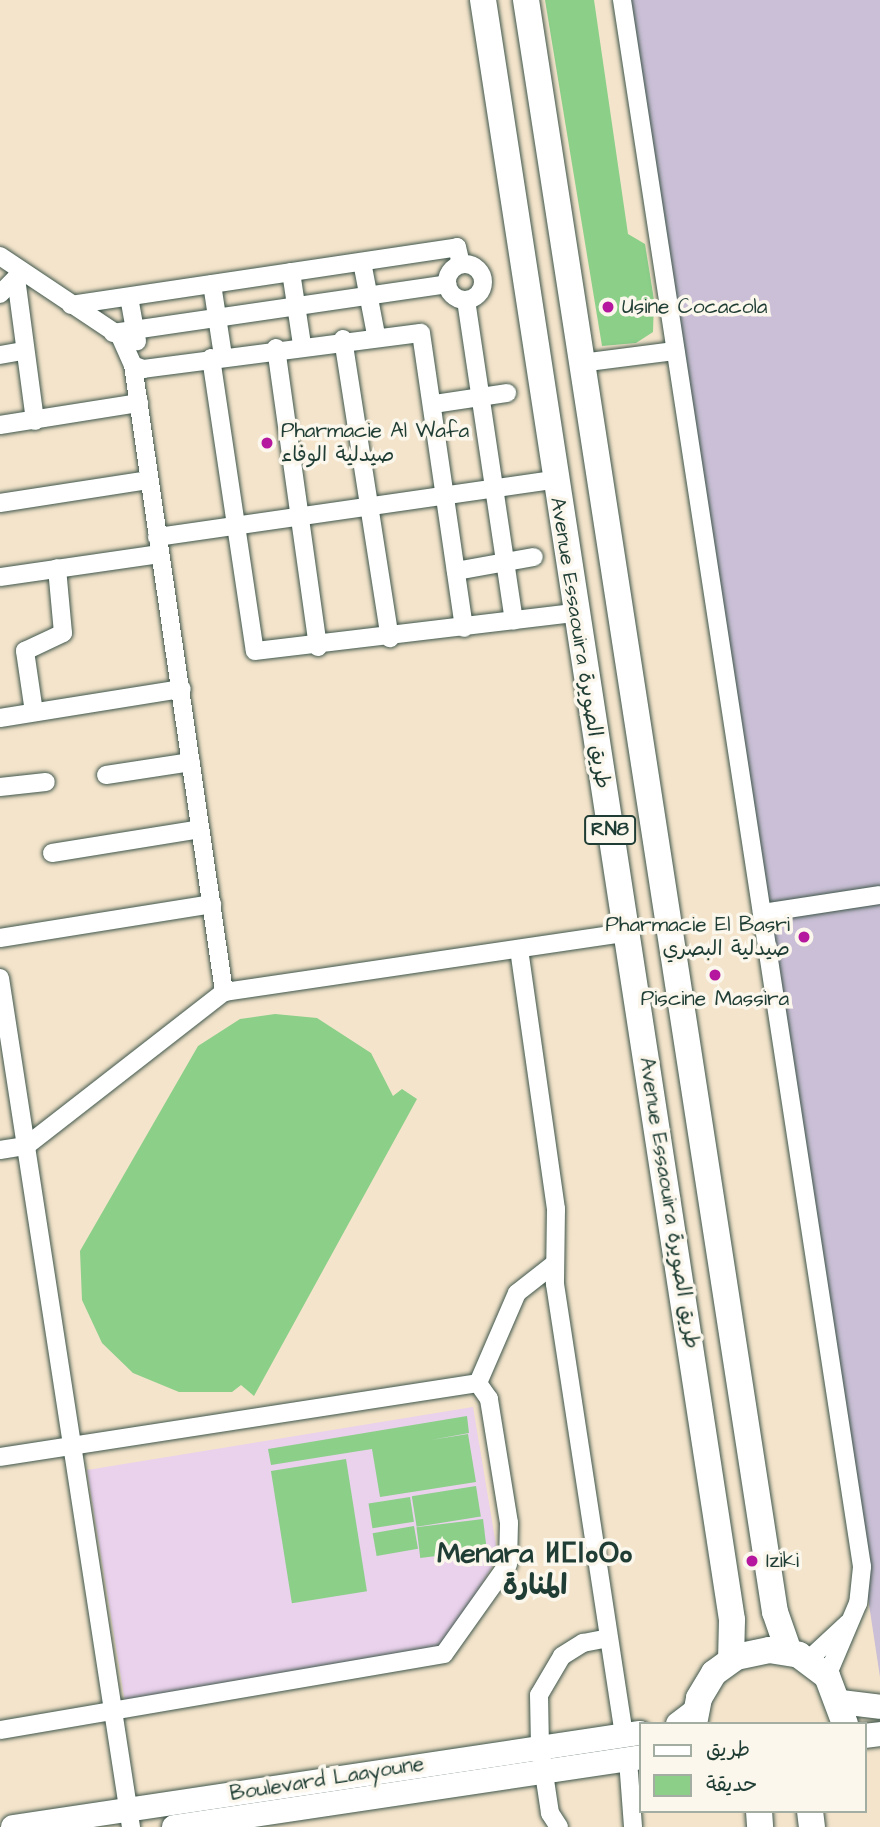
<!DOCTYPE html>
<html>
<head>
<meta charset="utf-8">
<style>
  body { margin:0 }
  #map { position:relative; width:880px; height:1827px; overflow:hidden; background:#f4e4cb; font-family:"Architects Daughter","Playpen Sans Arabic","Noto Sans Tifinagh",sans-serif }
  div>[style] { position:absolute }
  .built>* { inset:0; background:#ead1ec }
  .industrial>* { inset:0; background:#cabfd6 }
  .green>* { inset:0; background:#8bcf89; transform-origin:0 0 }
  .roads { filter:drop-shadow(0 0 2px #3f564b) drop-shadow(0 0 2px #3f564b) }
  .street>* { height:18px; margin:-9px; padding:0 9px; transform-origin:9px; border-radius:9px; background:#fff }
  .street>.ring { margin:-9px; padding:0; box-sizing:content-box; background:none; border:18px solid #fff; border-radius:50% }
  .secondary>* { height:24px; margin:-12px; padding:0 12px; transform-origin:12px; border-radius:12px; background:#fff }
  .primary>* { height:26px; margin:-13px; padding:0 13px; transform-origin:13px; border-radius:13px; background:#fff }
  .dots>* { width:19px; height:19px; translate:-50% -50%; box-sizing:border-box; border:4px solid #fbf7ec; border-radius:50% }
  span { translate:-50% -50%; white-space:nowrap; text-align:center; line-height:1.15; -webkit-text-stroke:7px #fbf7ec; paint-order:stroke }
  .shield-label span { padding:2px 5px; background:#fbf7ec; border:2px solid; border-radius:5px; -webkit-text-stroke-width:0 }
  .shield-label { font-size:19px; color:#1f3d34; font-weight:700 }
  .poi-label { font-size:21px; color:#1f3d34 }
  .left { translate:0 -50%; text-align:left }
  .right { translate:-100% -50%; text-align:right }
  .street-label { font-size:21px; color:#1f3d34 }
  .district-label { font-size:28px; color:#1f3d34; font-weight:700 }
  .legend { position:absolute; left:639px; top:1722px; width:228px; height:91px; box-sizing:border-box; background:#fbf7ec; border:2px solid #a3ada2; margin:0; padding:9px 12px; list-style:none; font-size:21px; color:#1f3d34 }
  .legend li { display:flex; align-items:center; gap:14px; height:35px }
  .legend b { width:35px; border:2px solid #a3ada2 }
</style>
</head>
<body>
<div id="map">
  <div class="built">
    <i style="clip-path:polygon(473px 1407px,498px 1557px,444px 1647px,125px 1702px,87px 1470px)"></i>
  </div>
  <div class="industrial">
    <i style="clip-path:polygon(626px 0,880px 0,880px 1677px)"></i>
  </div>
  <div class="green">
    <i style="clip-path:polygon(545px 0,594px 0,628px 234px,645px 244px,654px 300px,653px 332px,636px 343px,602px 346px)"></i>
    <i style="clip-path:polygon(275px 1014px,317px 1018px,371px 1053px,393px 1096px,402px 1089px,417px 1099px,254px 1396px,241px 1385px,232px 1392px,179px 1392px,133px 1373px,102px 1343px,82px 1300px,80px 1251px,198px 1046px,240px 1019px)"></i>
    <i style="clip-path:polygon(467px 1416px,469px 1433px,431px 1440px,468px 1434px,476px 1482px,380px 1497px,372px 1449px,271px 1465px,268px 1449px)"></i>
    <i style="left:346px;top:1459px;width:134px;height:76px;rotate:81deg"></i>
    <i style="left:476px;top:1486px;width:31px;height:65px;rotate:81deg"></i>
    <i style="left:410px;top:1497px;width:25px;height:42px;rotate:81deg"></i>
    <i style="left:483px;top:1519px;width:31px;height:67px;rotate:83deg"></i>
    <i style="left:414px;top:1526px;width:23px;height:42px;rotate:80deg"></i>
  </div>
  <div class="roads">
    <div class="street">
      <i style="left:622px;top:0;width:1585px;rotate:81.29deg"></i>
      <i style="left:862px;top:1567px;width:36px;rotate:96deg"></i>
      <i style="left:858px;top:1603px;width:79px;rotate:113deg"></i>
      <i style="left:0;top:256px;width:144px;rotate:33.7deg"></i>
      <i style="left:120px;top:336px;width:32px;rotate:66deg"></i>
      <i style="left:133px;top:365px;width:634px;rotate:81.74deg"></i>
      <i style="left:362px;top:262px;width:74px;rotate:79.1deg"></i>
      <i class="ring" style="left:447px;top:264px;width:18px;height:18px"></i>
      <i style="left:21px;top:271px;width:9px;rotate:126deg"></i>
      <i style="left:16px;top:278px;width:144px;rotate:82.4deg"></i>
      <i style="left:291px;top:272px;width:74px;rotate:81.4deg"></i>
      <i style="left:212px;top:284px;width:73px;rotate:81.3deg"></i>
      <i style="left:0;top:294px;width:23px;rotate:-45deg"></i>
      <i style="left:129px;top:297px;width:45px;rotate:79.7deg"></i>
      <i style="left:466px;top:300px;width:324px;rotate:81.5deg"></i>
      <i style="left:71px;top:305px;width:390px;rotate:-8.5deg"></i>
      <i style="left:457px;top:247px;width:17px;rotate:77deg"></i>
      <i style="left:113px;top:333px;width:338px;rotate:-8.3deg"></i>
      <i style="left:343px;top:339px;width:303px;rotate:81.1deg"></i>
      <i style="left:276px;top:348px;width:302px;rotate:82deg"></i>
      <i style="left:0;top:355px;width:23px;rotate:-10deg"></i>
      <i style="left:211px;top:358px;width:296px;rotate:81.5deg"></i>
      <i style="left:255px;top:651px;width:320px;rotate:-6.8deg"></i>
      <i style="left:581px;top:363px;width:95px;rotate:-7.3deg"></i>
      <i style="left:133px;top:365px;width:11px;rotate:22deg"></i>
      <i style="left:143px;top:369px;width:280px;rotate:-7.4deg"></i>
      <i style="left:421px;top:333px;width:298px;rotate:81.7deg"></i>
      <i style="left:434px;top:404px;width:74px;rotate:-8.6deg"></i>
      <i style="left:0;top:425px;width:141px;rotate:-9deg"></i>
      <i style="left:0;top:503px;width:151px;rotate:-8.8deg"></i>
      <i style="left:157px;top:537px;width:400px;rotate:-8.2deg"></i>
      <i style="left:456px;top:571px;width:79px;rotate:-10.2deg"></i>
      <i style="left:0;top:577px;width:161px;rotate:-8.2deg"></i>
      <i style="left:34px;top:712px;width:62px;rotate:-98.4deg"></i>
      <i style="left:25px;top:651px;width:42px;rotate:-25.3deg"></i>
      <i style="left:63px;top:633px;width:65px;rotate:-95.3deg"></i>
      <i style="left:0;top:718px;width:184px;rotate:-9.1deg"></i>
      <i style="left:106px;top:775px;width:86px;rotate:-8.7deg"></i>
      <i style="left:0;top:787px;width:46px;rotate:-6.2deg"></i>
      <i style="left:52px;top:853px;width:150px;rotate:-9.2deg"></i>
      <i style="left:762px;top:913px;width:119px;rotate:-8.7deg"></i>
      <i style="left:0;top:938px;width:215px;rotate:-9.1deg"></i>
      <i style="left:519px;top:949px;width:263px;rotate:81.9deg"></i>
      <i style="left:556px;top:1209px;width:75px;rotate:90.8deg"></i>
      <i style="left:555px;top:1284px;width:457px;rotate:81.3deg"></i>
      <i style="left:0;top:978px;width:859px;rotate:81.23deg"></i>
      <i style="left:0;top:1150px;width:26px;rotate:-9deg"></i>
      <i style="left:26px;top:1146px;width:251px;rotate:-37.9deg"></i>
      <i style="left:224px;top:992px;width:408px;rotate:-8.4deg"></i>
      <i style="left:478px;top:1383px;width:98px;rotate:-66.6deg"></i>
      <i style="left:517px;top:1293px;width:47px;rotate:-38.1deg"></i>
      <i style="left:0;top:1457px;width:484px;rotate:-8.8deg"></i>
      <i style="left:808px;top:1660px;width:54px;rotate:-42.8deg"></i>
      <i style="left:0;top:1730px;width:450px;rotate:-9.7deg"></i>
      <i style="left:444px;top:1654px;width:110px;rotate:-54.6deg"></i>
      <i style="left:508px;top:1564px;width:41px;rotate:-88.6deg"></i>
      <i style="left:509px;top:1523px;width:126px;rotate:-99.2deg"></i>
      <i style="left:489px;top:1399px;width:19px;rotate:-125deg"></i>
      <i style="left:628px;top:1760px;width:67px;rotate:85.7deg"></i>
      <i style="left:559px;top:1827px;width:17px;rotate:-123deg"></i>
      <i style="left:550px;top:1813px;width:67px;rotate:-98.6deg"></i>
      <i style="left:540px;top:1747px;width:52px;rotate:-91.1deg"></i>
      <i style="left:539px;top:1695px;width:45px;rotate:-59.5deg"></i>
      <i style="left:562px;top:1656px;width:25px;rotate:-32deg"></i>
      <i style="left:583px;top:1643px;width:25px;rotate:-11deg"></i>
    </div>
    <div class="secondary">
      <i style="left:841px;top:1702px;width:39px;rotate:7deg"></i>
      <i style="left:678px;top:1724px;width:21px;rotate:-37deg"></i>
      <i style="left:864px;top:1736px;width:16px;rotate:-7deg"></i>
      <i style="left:13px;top:1827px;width:634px;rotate:-8.53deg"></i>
      <i style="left:174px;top:1827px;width:471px;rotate:-8.5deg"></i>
    </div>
    <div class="primary">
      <i style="left:483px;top:0;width:1639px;rotate:81.26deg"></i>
      <i style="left:732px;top:1620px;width:40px;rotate:91.4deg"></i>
      <i style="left:526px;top:0;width:1631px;rotate:81.22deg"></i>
      <i style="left:775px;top:1612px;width:42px;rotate:70.7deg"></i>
      <i style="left:694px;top:1724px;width:26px;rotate:-79deg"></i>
      <i style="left:699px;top:1698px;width:29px;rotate:-59deg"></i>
      <i style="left:714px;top:1673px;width:27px;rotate:-36deg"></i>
      <i style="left:736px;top:1657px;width:34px;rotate:-12deg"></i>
      <i style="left:769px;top:1650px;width:30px;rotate:9deg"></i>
      <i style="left:799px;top:1655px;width:35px;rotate:37deg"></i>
      <i style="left:827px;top:1676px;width:51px;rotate:69.4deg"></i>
      <i style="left:759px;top:1811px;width:16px;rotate:86deg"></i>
      <i style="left:810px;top:1811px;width:16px;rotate:83deg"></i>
    </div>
  </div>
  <div class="dots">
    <i style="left:608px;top:307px;background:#b5179e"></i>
    <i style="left:267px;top:443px;background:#b5179e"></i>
    <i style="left:804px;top:937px;background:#b5179e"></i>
    <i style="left:715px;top:975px;background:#b5179e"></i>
    <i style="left:752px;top:1561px;background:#b5179e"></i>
  </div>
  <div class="shield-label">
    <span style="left:610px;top:830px">RN8</span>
  </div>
  <div class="poi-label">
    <span class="left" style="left:622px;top:307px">Usine Cocacola</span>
    <span class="left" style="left:281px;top:443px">Pharmacie Al Wafa<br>صيدلية الوفاء</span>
    <span class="right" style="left:790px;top:937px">Pharmacie El Basri<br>صيدلية البصري</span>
    <span style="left:715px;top:999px">Piscine Massira</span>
    <span class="left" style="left:766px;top:1561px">Iziki</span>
  </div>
  <div class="street-label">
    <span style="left:580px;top:643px;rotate:81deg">Avenue Essaouira طريق الصويرة</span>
    <span style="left:669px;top:1203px;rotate:81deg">Avenue Essaouira طريق الصويرة</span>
    <span style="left:327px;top:1779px;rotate:-9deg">Boulevard Laayoune</span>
  </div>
  <div class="district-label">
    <span style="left:535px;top:1570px">Menara ⵍⵎⵏⴰⵔⴰ<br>المنارة</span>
  </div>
  <ul class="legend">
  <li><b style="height:9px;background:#fff"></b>طريق</li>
  <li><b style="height:19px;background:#8bcf89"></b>حديقة</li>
  </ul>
</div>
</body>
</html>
